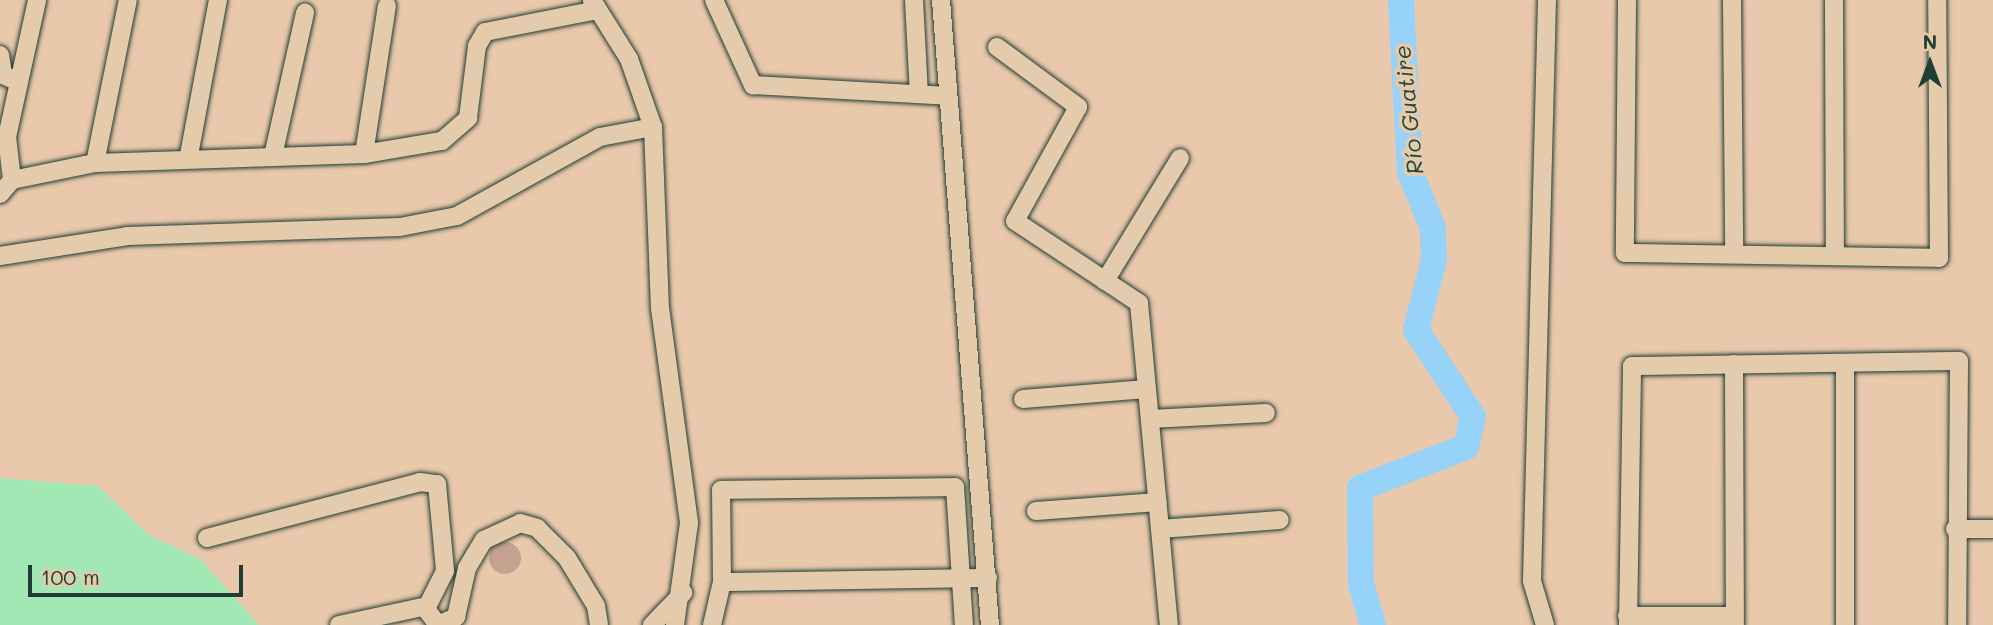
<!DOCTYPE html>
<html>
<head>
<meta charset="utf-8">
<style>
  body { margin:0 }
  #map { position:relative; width:1993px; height:625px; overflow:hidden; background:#eac8ac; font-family:Mali,sans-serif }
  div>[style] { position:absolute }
  .green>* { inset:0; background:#a2e8b5 }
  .river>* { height:26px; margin:-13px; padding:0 13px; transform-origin:13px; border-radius:13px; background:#97d2f8 }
  .building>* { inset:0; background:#c5a290 }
  .round { border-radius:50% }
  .roads { filter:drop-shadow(0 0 2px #1f3d34) drop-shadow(0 0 2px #1f3d34) }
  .minor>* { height:18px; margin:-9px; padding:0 9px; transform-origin:9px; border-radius:9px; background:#e3cbac }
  span { translate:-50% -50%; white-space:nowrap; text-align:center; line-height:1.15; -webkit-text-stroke:7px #e3cbac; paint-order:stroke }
  .water-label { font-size:23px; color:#25443e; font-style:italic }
  .north { position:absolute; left:1895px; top:28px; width:70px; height:70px; -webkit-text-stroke:5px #e3cbac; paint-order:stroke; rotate:0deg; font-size:19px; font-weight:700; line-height:28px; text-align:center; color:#1f3d34 }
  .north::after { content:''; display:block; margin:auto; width:24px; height:32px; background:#1f3d34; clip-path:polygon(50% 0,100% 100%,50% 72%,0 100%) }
  .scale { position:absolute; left:28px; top:565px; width:215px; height:32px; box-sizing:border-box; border:4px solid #1f3d34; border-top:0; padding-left:9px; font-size:21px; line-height:24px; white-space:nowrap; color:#1f3d34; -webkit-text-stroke:5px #e3cbac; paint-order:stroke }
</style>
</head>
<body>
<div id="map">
  <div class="green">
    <i style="clip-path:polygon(0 478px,98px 486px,149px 535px,200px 559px,259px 625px,0 625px)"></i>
  </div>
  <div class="river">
    <i style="left:1373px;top:625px;width:43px;rotate:-106.3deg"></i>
    <i style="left:1361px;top:584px;width:96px;rotate:-90.6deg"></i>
    <i style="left:1360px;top:488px;width:114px;rotate:-21.1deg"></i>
    <i style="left:1466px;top:447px;width:31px;rotate:-77deg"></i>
    <i style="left:1473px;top:417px;width:104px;rotate:-123.2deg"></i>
    <i style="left:1416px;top:330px;width:72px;rotate:-75.6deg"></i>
    <i style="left:1434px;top:260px;width:32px;rotate:-92deg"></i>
    <i style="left:1433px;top:228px;width:61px;rotate:-112.3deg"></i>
    <i style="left:1410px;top:172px;width:172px;rotate:-93deg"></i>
  </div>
  <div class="building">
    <i class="round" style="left:489px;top:542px;width:32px;height:32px"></i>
  </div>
  <div class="roads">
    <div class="minor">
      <i style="left:592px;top:0;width:70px;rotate:57.9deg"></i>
      <i style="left:629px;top:59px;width:72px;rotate:70.6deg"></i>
      <i style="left:653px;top:127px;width:181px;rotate:87.8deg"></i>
      <i style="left:660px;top:308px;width:217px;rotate:82.3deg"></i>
      <i style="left:689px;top:523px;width:103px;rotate:97.8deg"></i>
      <i style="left:714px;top:0;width:94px;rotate:65.4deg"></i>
      <i style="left:753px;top:85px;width:195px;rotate:3.2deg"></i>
      <i style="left:914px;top:0;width:94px;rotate:87deg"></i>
      <i style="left:941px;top:0;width:627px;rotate:85.52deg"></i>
      <i style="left:1627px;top:0;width:253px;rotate:90.5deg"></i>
      <i style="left:1625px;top:253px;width:314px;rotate:0.9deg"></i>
      <i style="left:1939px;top:258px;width:258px;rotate:-90.4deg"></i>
      <i style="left:1732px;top:0;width:254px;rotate:89.5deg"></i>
      <i style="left:1834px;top:0;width:256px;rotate:89.8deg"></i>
      <i style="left:997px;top:47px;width:101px;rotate:36.5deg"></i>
      <i style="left:1078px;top:107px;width:130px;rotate:118.9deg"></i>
      <i style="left:1015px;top:221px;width:149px;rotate:33.5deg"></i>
      <i style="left:1139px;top:303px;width:323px;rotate:84.7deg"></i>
      <i style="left:0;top:55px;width:20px;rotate:81deg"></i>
      <i style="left:3px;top:75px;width:17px;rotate:24deg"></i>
      <i style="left:364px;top:154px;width:150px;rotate:-81.2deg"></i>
      <i style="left:189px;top:155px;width:158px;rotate:-79.4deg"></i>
      <i style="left:273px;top:156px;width:147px;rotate:-77.4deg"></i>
      <i style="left:95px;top:163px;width:166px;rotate:-78.6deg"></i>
      <i style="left:12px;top:180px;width:43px;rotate:-96.6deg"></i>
      <i style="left:7px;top:137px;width:140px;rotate:-77.6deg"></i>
      <i style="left:0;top:194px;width:18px;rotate:-49deg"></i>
      <i style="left:12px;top:180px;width:85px;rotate:-11.6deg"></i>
      <i style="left:95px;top:163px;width:269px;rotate:-1.9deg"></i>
      <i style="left:364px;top:154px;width:79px;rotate:-9.5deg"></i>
      <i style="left:442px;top:141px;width:35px;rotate:-41deg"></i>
      <i style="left:468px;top:118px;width:73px;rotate:-82.9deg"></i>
      <i style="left:477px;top:46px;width:16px;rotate:-60deg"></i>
      <i style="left:485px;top:32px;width:114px;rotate:-11.1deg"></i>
      <i style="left:0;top:256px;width:129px;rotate:-8.9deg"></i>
      <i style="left:127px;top:236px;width:273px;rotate:-1.9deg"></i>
      <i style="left:400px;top:227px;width:58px;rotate:-10.9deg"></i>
      <i style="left:457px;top:216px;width:163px;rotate:-28.9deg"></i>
      <i style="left:600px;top:137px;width:54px;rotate:-10.7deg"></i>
      <i style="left:1105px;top:281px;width:144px;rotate:-58.6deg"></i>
      <i style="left:1734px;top:364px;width:261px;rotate:89.8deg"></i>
      <i style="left:1023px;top:399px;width:124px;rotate:-4.6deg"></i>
      <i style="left:1150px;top:419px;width:116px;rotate:-3deg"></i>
      <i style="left:1036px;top:511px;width:122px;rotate:-4.2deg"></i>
      <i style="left:1160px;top:529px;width:120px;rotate:-4.3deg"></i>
      <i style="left:1955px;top:529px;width:38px"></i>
      <i style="left:207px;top:538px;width:220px;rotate:-14.7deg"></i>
      <i style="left:420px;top:482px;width:17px;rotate:7deg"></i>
      <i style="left:437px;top:484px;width:87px;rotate:84.7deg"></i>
      <i style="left:445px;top:571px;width:42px;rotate:116.6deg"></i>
      <i style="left:426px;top:609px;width:20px;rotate:53deg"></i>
      <i style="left:722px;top:582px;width:266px;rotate:-0.9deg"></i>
      <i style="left:1627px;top:616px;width:106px"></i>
      <i style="left:339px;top:625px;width:90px;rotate:-12.2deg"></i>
      <i style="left:438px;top:625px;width:20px;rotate:-24deg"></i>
      <i style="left:456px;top:617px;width:50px;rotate:-77.3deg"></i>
      <i style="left:467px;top:568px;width:33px;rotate:-59deg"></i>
      <i style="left:484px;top:540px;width:40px;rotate:-25deg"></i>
      <i style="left:520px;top:523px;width:18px;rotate:16deg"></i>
      <i style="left:537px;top:528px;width:42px;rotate:45deg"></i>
      <i style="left:567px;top:558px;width:56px;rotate:58.9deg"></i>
      <i style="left:596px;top:606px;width:19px;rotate:81deg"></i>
      <i style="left:652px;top:625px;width:45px;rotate:-45.9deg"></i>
      <i style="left:712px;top:625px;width:44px;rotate:-76.9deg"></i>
      <i style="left:722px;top:582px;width:92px;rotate:-90.6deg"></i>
      <i style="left:721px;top:490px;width:234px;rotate:-0.7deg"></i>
      <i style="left:955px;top:487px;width:138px;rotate:86.3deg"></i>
      <i style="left:1545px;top:625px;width:46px;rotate:-106.5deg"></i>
      <i style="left:1532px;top:581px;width:581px;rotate:-88.52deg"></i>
      <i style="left:1628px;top:625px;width:259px;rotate:-89.1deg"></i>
      <i style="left:1632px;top:366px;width:327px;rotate:-0.9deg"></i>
      <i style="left:1959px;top:361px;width:264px;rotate:90.4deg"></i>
      <i style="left:1845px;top:625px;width:262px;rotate:-90deg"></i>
    </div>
  </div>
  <div class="water-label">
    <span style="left:1408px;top:110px;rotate:-96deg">Río Guatire</span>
  </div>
  <div class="north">N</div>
  <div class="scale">100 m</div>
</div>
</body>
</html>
